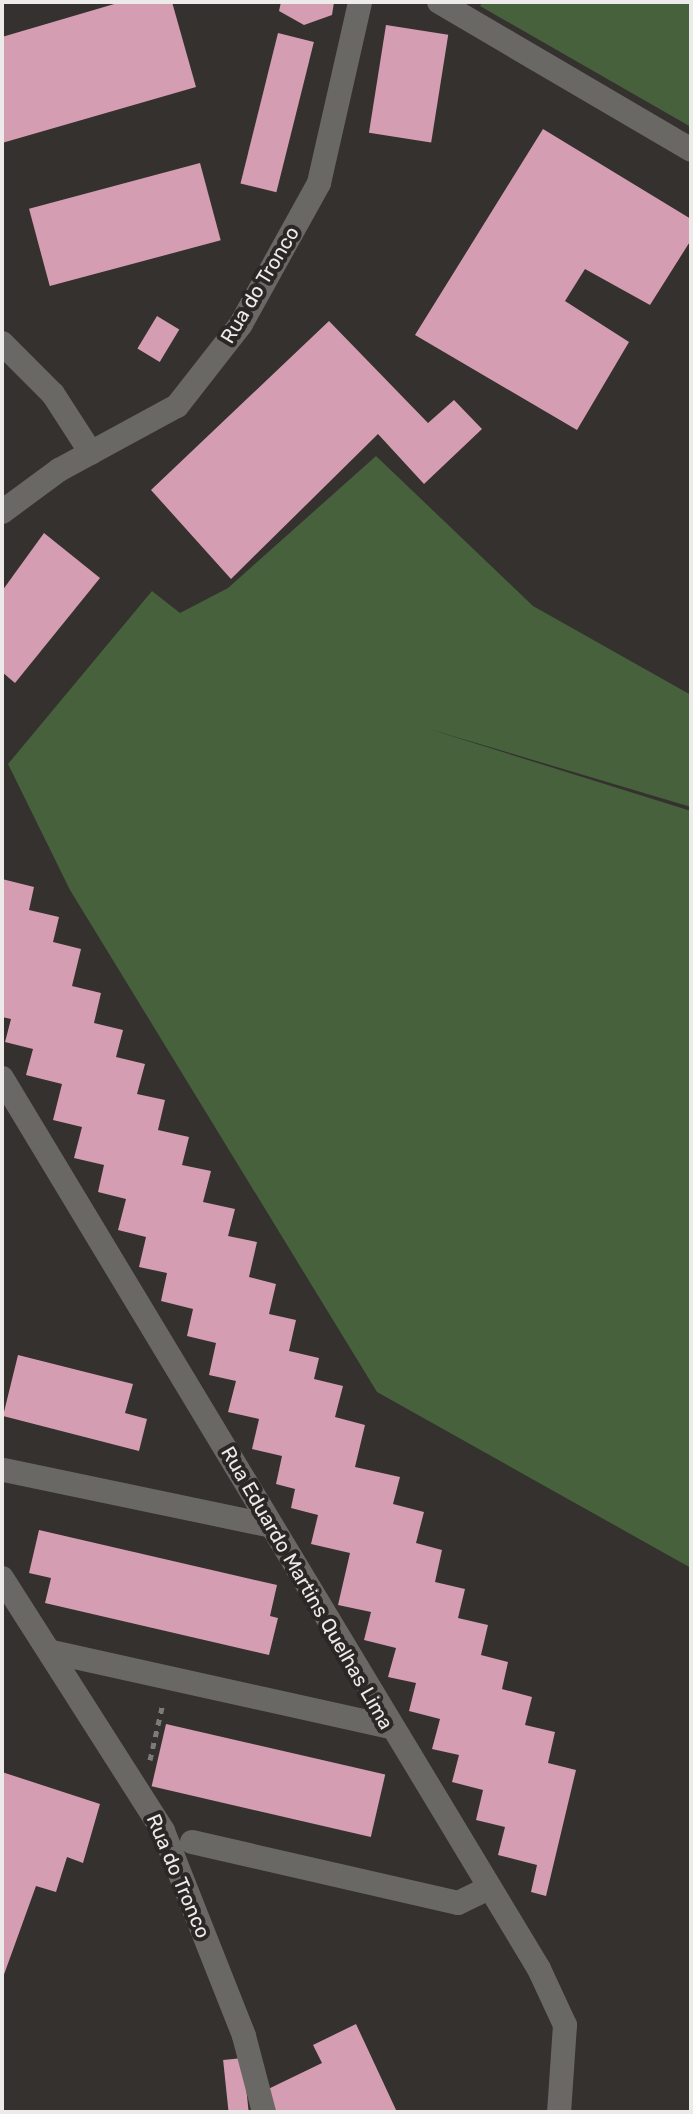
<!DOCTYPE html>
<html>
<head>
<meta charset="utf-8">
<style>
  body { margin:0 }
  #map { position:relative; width:693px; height:2114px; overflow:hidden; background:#34312f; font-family:Rubik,sans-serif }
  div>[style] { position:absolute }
  .green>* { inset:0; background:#46613b }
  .building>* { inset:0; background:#d59db1; transform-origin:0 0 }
  .path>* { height:5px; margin-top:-2.5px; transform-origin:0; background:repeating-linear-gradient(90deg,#7d7b79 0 6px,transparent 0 12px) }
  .minor>* { height:24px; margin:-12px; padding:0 12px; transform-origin:12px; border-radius:12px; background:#6a6865 }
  span { translate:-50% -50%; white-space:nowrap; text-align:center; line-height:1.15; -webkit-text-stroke:8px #2a2725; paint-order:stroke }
  .street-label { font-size:20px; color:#edebea }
  .frame { position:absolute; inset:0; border:4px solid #edebea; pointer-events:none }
</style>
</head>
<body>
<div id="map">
  <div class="green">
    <i style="clip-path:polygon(483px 2px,691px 2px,691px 127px,480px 6px)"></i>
    <i style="clip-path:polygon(376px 456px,533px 606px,691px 695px,691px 807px,429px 729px,691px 811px,691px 1568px,377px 1392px,70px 890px,8px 764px,152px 591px,180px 613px,228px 588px)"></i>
  </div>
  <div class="building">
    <i style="clip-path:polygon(121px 2px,172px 2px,196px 87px,2px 143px,2px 37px)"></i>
    <i style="clip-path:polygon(281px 2px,334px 2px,332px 15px,304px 25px,279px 11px)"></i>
    <i style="left:386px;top:25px;width:63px;height:109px;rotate:9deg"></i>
    <i style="left:278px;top:33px;width:37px;height:155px;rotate:14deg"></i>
    <i style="clip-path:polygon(543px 129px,691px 219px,691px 240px,650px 305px,585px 269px,565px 301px,629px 342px,577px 430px,415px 335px)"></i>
    <i style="left:200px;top:163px;width:80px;height:177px;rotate:75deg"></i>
    <i style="left:157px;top:316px;width:26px;height:38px;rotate:31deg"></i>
    <i style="clip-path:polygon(329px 321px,428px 423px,454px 400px,482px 429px,424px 484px,378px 434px,231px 579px,151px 490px)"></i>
    <i style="clip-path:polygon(44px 533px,100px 578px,15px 683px,2px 672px,2px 591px)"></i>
    <i style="clip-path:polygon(2px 879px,34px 887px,29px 910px,59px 917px,53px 942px,81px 949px,72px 986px,101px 993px,94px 1023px,123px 1030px,116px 1057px,145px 1064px,137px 1094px,165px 1100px,158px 1130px,189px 1137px,182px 1165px,211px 1171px,203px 1202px,235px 1209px,228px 1236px,257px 1242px,249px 1277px,276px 1284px,269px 1314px,296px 1320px,289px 1351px,319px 1358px,314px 1379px,343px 1386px,335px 1417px,365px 1425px,355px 1467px,400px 1477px,393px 1504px,424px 1512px,416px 1543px,442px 1550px,435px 1582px,465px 1589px,458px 1618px,488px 1625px,481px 1655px,508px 1662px,502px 1689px,532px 1697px,525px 1725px,555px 1732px,548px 1763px,576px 1770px,546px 1896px,531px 1892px,537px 1865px,498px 1855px,505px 1827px,476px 1820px,483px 1790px,452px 1782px,459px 1755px,432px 1749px,440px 1719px,409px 1711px,416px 1683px,388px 1677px,396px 1648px,364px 1640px,371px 1612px,338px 1605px,350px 1553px,311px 1544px,318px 1515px,291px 1508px,295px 1489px,276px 1484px,282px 1456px,252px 1449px,259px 1419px,228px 1412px,236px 1381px,209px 1375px,216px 1343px,187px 1336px,193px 1309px,161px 1301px,167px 1273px,139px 1267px,146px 1237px,118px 1230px,126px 1199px,98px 1192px,104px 1165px,74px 1158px,82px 1127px,53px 1120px,62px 1084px,26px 1075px,33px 1049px,5px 1042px,11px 1019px,2px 1017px)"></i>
    <i style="clip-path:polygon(18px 1355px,133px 1384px,125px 1413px,147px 1419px,139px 1451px,3px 1416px)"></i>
    <i style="clip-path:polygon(39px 1530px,277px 1585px,270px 1616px,278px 1618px,269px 1655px,45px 1603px,51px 1578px,29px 1573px)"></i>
    <i style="left:166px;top:1724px;width:225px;height:64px;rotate:13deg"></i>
    <i style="clip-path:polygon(2px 1772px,100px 1804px,83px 1863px,67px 1857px,56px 1892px,36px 1886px,2px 1980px)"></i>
    <i style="clip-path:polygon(356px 2024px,397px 2112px,268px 2112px,262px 2092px,322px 2063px,313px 2045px)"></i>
    <i style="left:243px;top:2058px;width:54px;height:20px;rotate:84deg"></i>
  </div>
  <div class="path">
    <i style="left:150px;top:1760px;width:58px;rotate:-77.2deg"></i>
  </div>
  <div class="minor">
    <i style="left:439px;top:2px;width:292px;rotate:30.4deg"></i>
    <i style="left:2px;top:343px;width:72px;rotate:45deg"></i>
    <i style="left:53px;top:394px;width:70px;rotate:57.2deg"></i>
    <i style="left:2px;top:512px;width:71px;rotate:-36.4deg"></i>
    <i style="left:59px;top:470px;width:134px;rotate:-28.5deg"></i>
    <i style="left:177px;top:406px;width:104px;rotate:-52deg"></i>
    <i style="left:241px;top:324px;width:161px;rotate:-61deg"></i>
    <i style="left:319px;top:183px;width:186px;rotate:-77.2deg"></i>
    <i style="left:2px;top:1078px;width:1040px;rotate:58.92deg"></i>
    <i style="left:539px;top:1969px;width:62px;rotate:65.1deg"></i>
    <i style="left:565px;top:2025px;width:87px;rotate:93.9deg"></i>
    <i style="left:4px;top:1470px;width:273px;rotate:11.8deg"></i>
    <i style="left:2px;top:1578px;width:300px;rotate:57.5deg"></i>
    <i style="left:163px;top:1831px;width:220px;rotate:68.4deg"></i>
    <i style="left:244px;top:2036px;width:79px;rotate:75.3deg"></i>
    <i style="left:52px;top:1652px;width:343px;rotate:12.5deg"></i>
    <i style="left:192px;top:1842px;width:273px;rotate:12.9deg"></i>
    <i style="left:458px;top:1903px;width:34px;rotate:-26deg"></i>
  </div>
  <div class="street-label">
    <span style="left:260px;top:285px;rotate:-59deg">Rua do Tronco</span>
    <span style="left:307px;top:1588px;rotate:60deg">Rua Eduardo Martins Quelhas Lima</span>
    <span style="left:178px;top:1876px;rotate:67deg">Rua do Tronco</span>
  </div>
  <div class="frame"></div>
</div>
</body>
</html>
